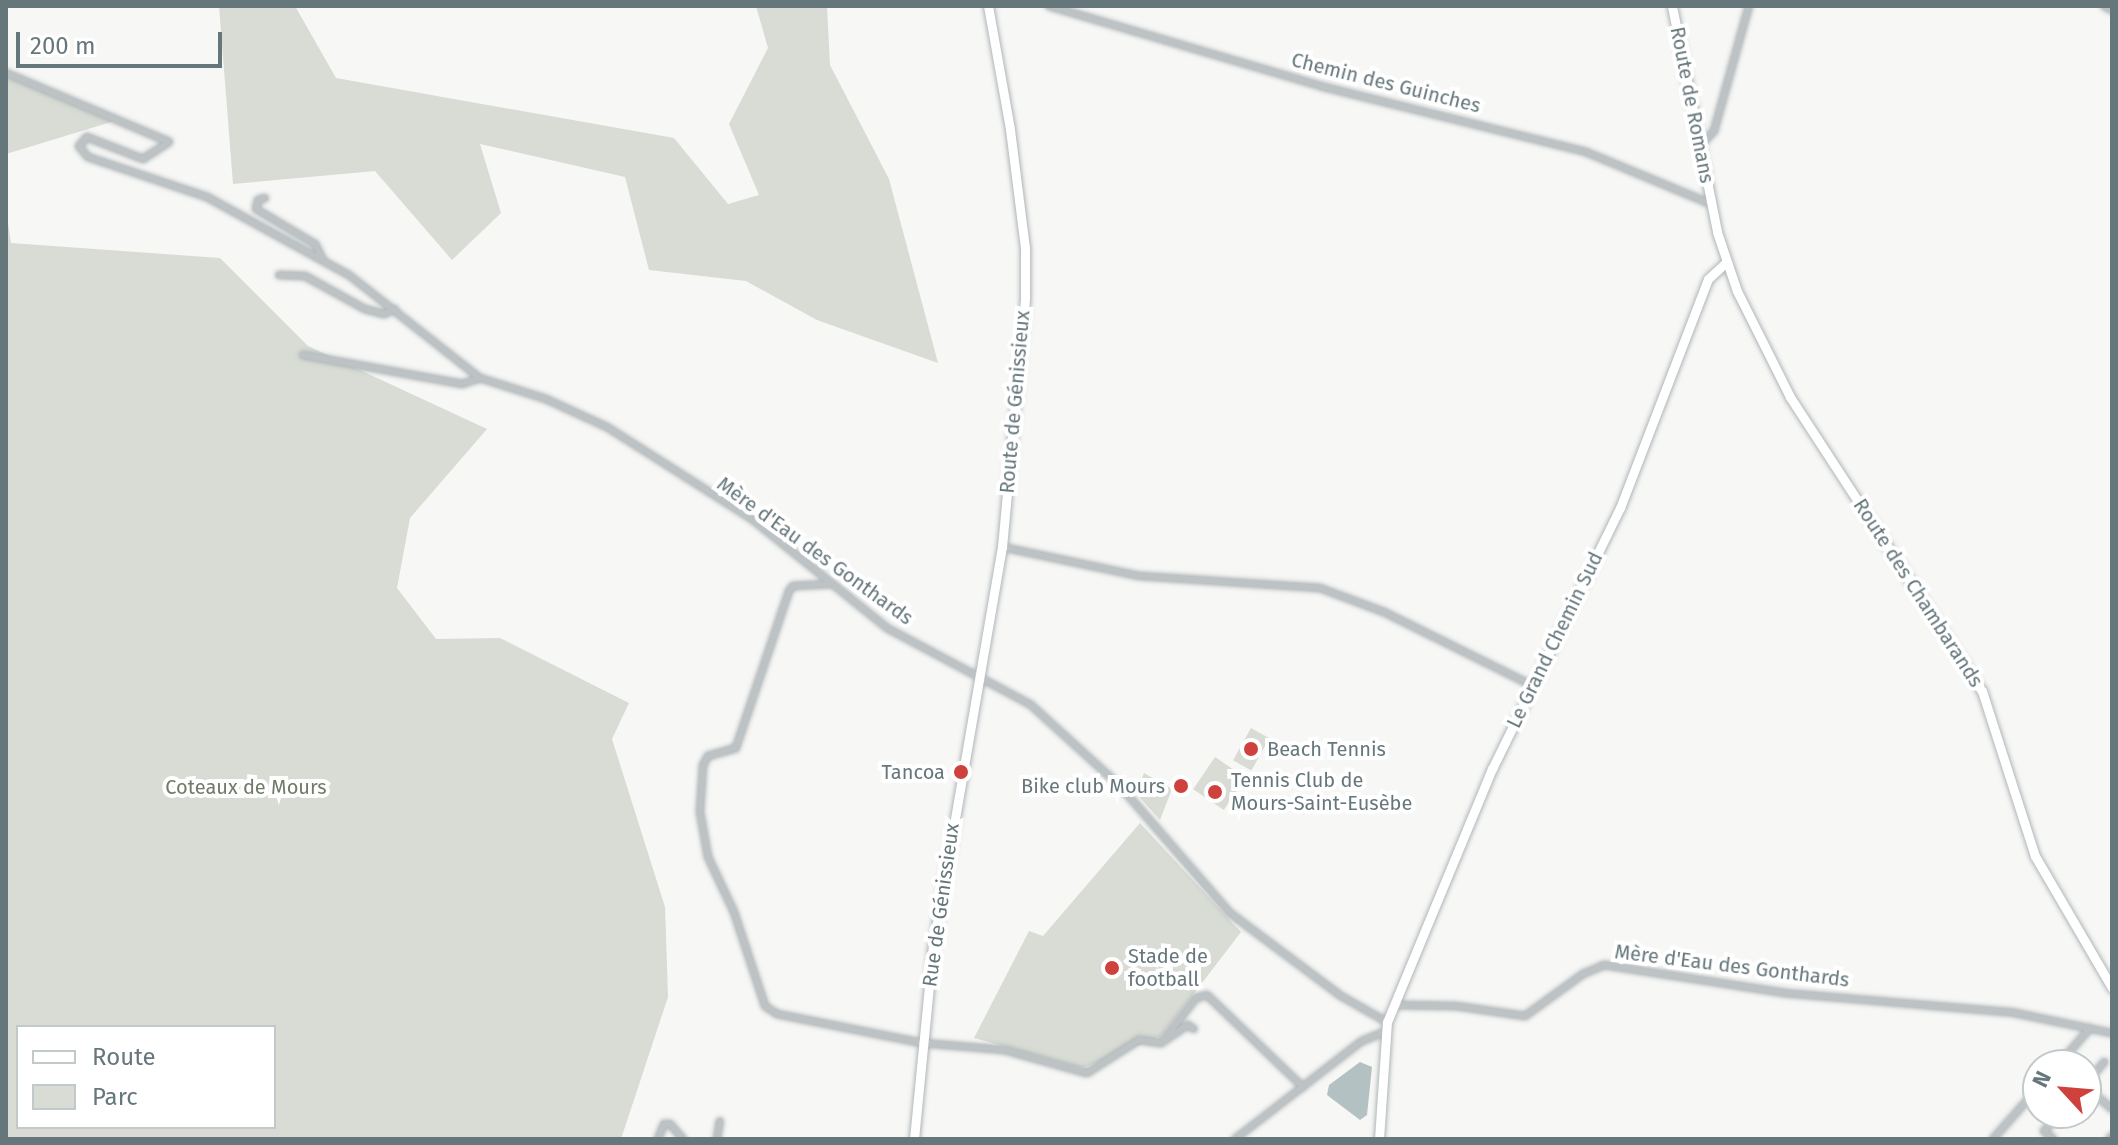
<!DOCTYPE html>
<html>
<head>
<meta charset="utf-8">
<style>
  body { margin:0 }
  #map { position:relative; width:2118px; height:1145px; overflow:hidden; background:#f7f7f5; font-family:"Fira Sans",sans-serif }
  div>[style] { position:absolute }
  .green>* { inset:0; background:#d8dcd4; transform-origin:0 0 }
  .water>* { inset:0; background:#b3c1c2 }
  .roads { filter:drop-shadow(0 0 2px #afb6b9) drop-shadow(0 0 2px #afb6b9) }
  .street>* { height:6px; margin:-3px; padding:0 3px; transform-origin:3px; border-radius:3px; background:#bdc2c4 }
  .secondary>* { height:9px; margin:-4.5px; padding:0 4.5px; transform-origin:4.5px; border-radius:4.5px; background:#fff }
  .dots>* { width:22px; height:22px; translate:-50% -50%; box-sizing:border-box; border:4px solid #fff; border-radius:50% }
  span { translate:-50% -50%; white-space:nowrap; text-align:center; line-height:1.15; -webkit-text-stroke:8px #fff; paint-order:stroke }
  .street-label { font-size:20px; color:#66777c }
  .poi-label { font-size:20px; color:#66777c }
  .left { translate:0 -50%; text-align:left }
  .right { translate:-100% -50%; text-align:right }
  .park-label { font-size:20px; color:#6f7a68 }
  .frame { position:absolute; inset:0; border:8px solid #66777c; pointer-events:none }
  .legend { position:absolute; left:16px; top:1025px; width:260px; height:104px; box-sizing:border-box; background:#fff; border:2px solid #c2c9cb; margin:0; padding:10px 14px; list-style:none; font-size:24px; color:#66777c }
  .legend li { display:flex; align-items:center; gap:16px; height:40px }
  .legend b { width:40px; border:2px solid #c2c9cb }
  .north { position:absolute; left:2022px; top:1049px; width:80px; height:80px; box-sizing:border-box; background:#fff; border:2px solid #c2c9cb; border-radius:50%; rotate:296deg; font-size:22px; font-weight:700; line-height:32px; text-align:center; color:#66777c }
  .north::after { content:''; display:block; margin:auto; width:28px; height:36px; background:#cf413d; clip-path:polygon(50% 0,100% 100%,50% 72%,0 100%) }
  .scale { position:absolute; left:16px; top:32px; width:206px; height:36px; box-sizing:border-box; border:4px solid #66777c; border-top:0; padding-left:10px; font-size:24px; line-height:28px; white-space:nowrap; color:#66777c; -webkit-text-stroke:6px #fff; paint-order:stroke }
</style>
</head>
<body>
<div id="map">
  <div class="green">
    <i style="clip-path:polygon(219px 6px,295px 6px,336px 78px,674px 138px,728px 204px,759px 195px,729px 124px,768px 48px,756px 6px,827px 6px,830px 65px,889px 179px,938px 363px,817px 320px,746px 281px,649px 270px,625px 177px,480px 144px,501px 213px,452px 260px,375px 171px,233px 184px)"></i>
    <i style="clip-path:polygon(6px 74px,121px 119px,6px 154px)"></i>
    <i style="clip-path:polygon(evenodd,6px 210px,11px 243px,220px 258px,308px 346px,487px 429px,410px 518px,397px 588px,436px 639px,500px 638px,629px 703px,612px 739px,665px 907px,668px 997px,621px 1139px,6px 1139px,6px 210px,18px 1027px,274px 1027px,274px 1127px,18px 1127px,18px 1027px)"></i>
    <i style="left:1251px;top:728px;width:21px;height:37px;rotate:29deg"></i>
    <i style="left:1215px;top:757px;width:37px;height:39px;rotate:34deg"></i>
    <i style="clip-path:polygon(1144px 773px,1172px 789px,1160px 820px,1136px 793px)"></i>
    <i style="clip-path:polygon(1140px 823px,1241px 932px,1189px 1000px,1161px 1036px,1083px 1068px,974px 1038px,1029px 931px,1043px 936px)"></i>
  </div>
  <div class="water">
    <i style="clip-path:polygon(1360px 1062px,1372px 1067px,1367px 1115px,1360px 1120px,1327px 1095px,1329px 1085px)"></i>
  </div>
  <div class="roads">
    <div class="street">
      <i style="left:1049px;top:6px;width:287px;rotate:16.4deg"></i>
      <i style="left:1324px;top:87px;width:270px;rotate:13.9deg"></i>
      <i style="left:1586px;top:152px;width:135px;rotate:22.6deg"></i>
      <i style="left:2104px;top:6px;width:9px;rotate:27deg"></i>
      <i style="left:6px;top:73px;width:177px;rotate:22.9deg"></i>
      <i style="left:169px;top:142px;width:31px;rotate:147deg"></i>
      <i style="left:143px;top:159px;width:60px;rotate:-158.6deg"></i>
      <i style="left:87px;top:137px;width:12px;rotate:132deg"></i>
      <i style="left:79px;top:146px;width:14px;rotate:51deg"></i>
      <i style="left:88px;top:157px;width:126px;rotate:18.6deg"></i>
      <i style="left:207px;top:197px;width:162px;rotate:28.8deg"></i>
      <i style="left:349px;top:275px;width:167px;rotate:38.2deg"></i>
      <i style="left:480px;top:378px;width:69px;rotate:17.7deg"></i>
      <i style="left:546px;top:399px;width:67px;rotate:24.7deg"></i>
      <i style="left:607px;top:427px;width:172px;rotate:32.4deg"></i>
      <i style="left:752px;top:519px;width:174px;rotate:38.9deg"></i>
      <i style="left:887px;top:628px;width:163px;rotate:28.1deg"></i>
      <i style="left:1031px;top:705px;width:120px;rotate:42.3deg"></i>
      <i style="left:1120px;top:786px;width:168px;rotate:49.1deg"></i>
      <i style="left:1230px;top:913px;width:139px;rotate:36.8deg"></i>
      <i style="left:1341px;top:996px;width:53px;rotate:29.5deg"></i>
      <i style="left:1700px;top:146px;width:21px;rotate:-47deg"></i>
      <i style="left:1714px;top:131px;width:130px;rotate:-74.4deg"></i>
      <i style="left:265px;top:198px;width:7px;rotate:164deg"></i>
      <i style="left:258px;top:200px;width:9px;rotate:103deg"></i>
      <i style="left:256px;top:209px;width:69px;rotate:30.7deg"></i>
      <i style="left:315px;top:244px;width:18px;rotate:63deg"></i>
      <i style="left:279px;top:275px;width:26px;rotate:2deg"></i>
      <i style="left:305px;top:276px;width:68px;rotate:28.8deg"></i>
      <i style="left:365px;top:309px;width:20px;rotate:15deg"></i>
      <i style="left:384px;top:314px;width:12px;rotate:-24deg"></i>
      <i style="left:303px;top:355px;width:162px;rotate:10.3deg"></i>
      <i style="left:462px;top:384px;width:19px;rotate:-18deg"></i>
      <i style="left:1002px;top:547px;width:141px;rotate:11.9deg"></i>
      <i style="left:1140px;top:576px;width:180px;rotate:3.8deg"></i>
      <i style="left:1320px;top:588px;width:68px;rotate:20.6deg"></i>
      <i style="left:1384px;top:612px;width:166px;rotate:26.4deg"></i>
      <i style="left:831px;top:584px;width:38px;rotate:177deg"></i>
      <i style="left:793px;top:586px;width:6px;rotate:129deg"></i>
      <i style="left:789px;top:591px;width:166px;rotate:108.7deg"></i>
      <i style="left:736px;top:748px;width:29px;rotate:164deg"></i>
      <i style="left:708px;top:756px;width:10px;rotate:119deg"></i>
      <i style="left:703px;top:765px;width:47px;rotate:93.7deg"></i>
      <i style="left:700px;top:812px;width:46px;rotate:79.9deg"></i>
      <i style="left:708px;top:857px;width:61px;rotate:64.7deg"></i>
      <i style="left:734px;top:912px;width:99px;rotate:71.7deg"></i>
      <i style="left:765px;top:1006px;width:14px;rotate:34deg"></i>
      <i style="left:777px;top:1014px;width:148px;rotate:11.3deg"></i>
      <i style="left:922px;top:1043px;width:83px;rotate:4.8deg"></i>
      <i style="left:1005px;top:1050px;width:85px;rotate:15.7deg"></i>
      <i style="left:1087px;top:1073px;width:62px;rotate:-32.4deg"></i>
      <i style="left:1139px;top:1040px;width:22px;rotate:8deg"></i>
      <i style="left:1161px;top:1043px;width:57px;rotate:-52.1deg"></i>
      <i style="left:1196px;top:998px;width:11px;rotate:-15deg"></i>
      <i style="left:1207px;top:995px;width:133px;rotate:43.8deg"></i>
      <i style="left:1395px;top:1005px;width:61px;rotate:0.9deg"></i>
      <i style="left:1456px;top:1006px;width:70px;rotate:8.2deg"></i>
      <i style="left:1525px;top:1016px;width:72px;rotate:-35.9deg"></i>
      <i style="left:1583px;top:974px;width:23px;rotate:-23deg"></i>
      <i style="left:1604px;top:965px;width:182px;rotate:8.8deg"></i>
      <i style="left:1784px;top:993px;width:232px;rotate:4.9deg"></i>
      <i style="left:2015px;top:1013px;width:99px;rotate:11.7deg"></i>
      <i style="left:1161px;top:1043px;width:32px;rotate:-34deg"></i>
      <i style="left:1188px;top:1025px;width:7px;rotate:34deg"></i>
      <i style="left:2058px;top:1065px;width:49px;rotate:-49.1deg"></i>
      <i style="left:2086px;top:1083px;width:28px;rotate:-49deg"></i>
      <i style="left:2086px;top:1087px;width:34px;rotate:40deg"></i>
      <i style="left:658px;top:1139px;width:16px;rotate:-68deg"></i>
      <i style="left:664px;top:1124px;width:6px"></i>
      <i style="left:670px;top:1124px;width:20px;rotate:49deg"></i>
      <i style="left:717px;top:1139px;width:18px;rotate:-81deg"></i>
      <i style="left:1235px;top:1139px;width:160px;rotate:-37.7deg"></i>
      <i style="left:1362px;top:1041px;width:27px;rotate:-22deg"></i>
      <i style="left:1993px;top:1139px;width:68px;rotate:-48.6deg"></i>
      <i style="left:2053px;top:1139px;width:12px;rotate:-138deg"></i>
      <i style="left:2044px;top:1131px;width:24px;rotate:-48deg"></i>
      <i style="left:2109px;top:1139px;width:4px;rotate:-45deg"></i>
    </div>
    <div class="secondary">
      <i style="left:1672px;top:6px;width:230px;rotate:78.7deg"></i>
      <i style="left:1717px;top:232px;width:62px;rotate:71.3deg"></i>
      <i style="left:1737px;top:291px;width:119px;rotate:63.4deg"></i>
      <i style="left:1790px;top:397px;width:351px;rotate:56.9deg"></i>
      <i style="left:1982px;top:691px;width:173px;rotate:72.2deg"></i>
      <i style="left:2035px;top:856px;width:153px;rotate:59.7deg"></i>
      <i style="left:914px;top:1139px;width:194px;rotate:-84.4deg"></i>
      <i style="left:933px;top:946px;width:405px;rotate:-80.2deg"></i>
      <i style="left:1002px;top:547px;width:251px;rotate:-84.7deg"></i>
      <i style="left:1025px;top:297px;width:49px;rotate:-90deg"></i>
      <i style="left:1025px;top:248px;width:120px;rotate:-97.2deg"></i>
      <i style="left:1010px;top:129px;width:125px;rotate:-100.1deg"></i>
      <i style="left:1379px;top:1139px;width:117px;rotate:-86.1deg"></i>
      <i style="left:1387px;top:1022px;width:274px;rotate:-67.5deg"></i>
      <i style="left:1492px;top:769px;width:291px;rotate:-63.9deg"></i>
      <i style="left:1620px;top:508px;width:245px;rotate:-69deg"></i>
      <i style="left:1708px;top:279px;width:25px;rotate:-43deg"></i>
    </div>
  </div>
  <div class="dots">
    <i style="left:1251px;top:749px;background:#cf413d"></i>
    <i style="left:961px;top:772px;background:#cf413d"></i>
    <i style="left:1181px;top:786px;background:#cf413d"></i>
    <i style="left:1215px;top:792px;background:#cf413d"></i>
    <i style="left:1112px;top:968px;background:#cf413d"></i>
  </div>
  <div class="street-label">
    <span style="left:1386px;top:83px;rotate:14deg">Chemin des Guinches</span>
    <span style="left:1692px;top:105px;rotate:79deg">Route de Romans</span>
    <span style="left:1015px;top:402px;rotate:-85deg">Route de Génissieux</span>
    <span style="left:815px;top:551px;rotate:36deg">Mère d'Eau des Gonthards</span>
    <span style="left:1918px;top:593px;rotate:57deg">Route des Chambarands</span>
    <span style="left:1555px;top:640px;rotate:-64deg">Le Grand Chemin Sud</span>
    <span style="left:941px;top:905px;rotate:-82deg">Rue de Génissieux</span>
    <span style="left:1732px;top:966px;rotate:7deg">Mère d'Eau des Gonthards</span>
  </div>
  <div class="poi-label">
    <span class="left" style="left:1267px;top:749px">Beach Tennis</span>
    <span class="right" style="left:945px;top:772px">Tancoa</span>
    <span class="left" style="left:1231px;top:792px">Tennis Club de<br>Mours-Saint-Eusèbe</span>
    <span class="right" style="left:1165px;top:786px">Bike club Mours</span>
    <span class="left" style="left:1128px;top:968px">Stade de<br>football</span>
  </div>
  <div class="park-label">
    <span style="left:246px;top:787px">Coteaux de Mours</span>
  </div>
  <div class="frame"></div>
  <ul class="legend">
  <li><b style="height:10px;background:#fff"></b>Route</li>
  <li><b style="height:22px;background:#d8dcd4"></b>Parc</li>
  </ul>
  <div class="north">N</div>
  <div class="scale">200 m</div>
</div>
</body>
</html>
